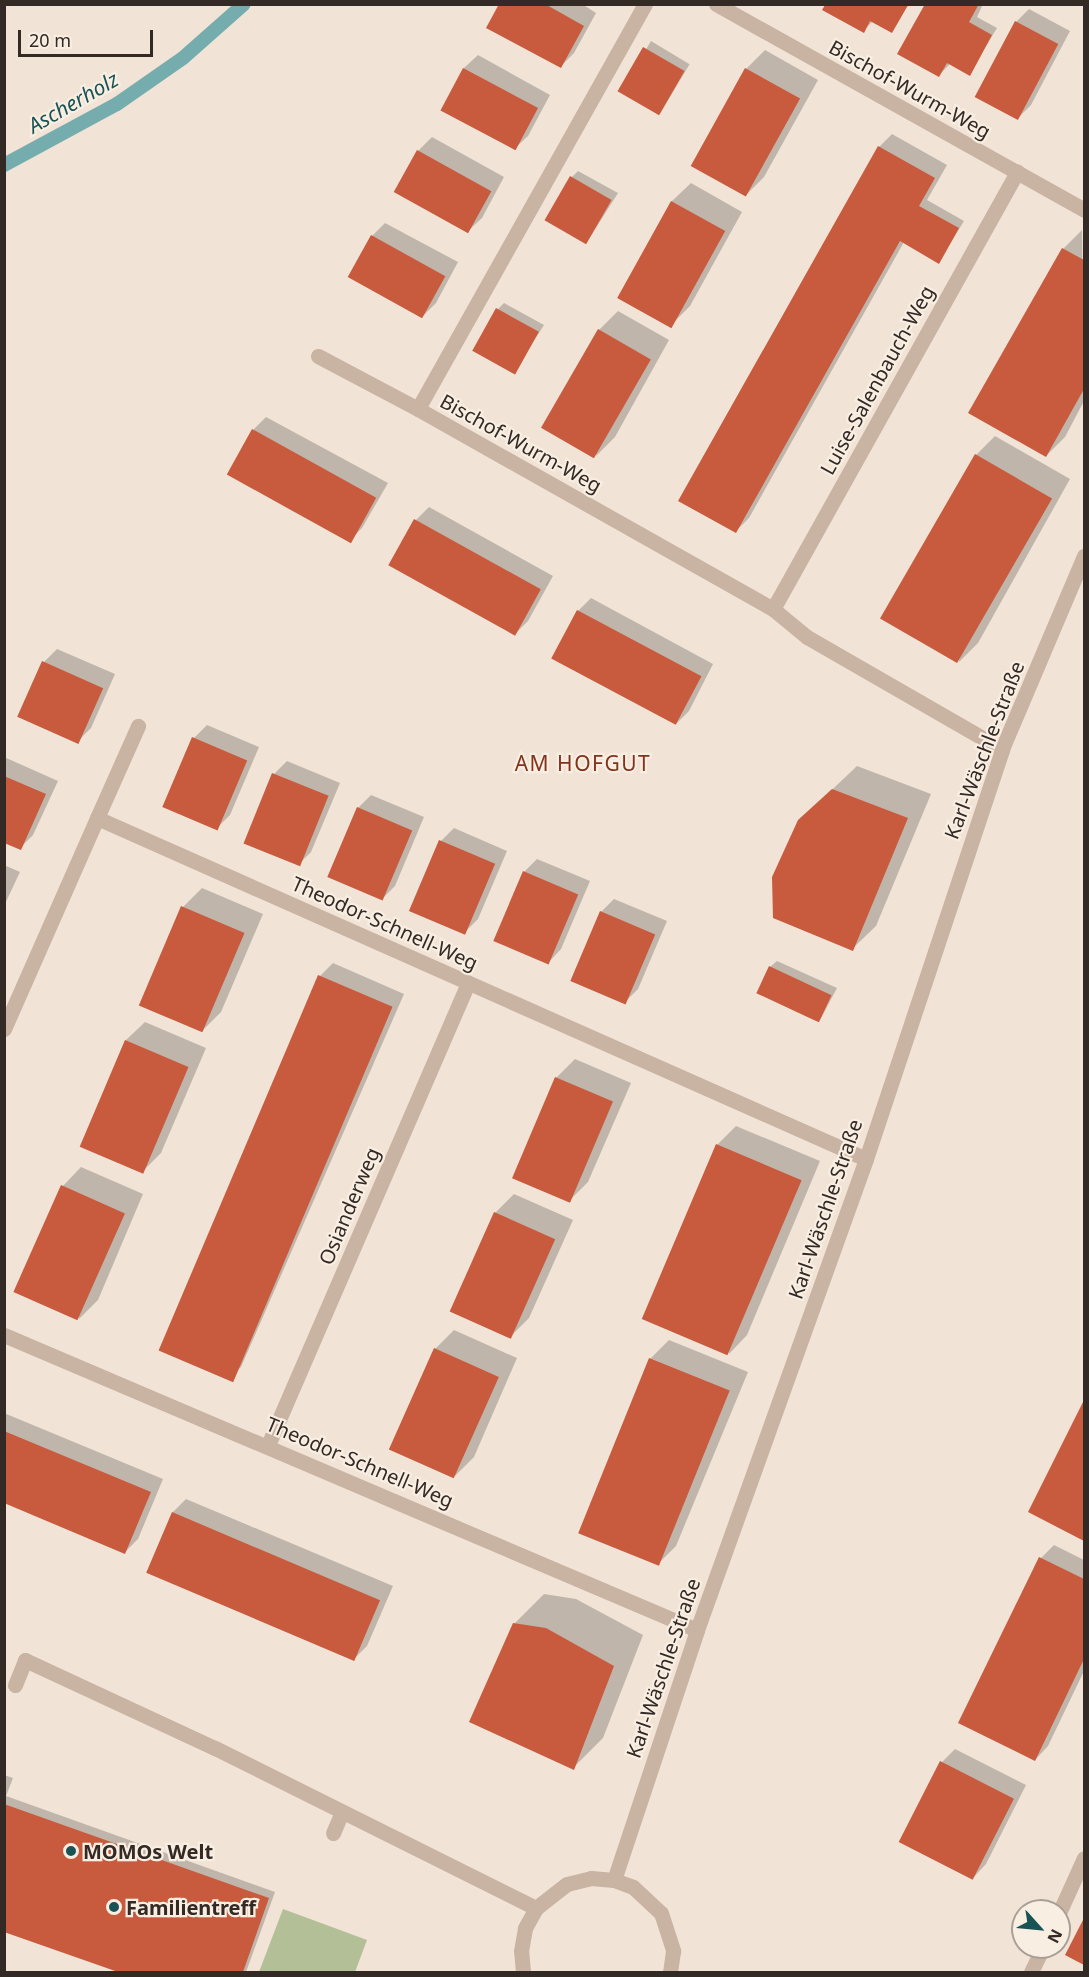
<!DOCTYPE html>
<html>
<head>
<meta charset="utf-8">
<style>
  body { margin:0 }
  #map { position:relative; width:1089px; height:1977px; overflow:hidden; background:#f1e3d6; font-family:"Noto Sans",sans-serif }
  div>[style] { position:absolute }
  .green>* { inset:0; background:#b3bf96 }
  .shadow>* { inset:0; background:#0003; transform-origin:0 0 }
  .stream>* { height:14px; margin:-7px; padding:0 7px; transform-origin:7px; border-radius:7px; background:#75adae }
  .building>* { inset:0; background:#c85a3d; transform-origin:0 0 }
  .lane>* { height:15px; margin:-7.5px; padding:0 7.5px; transform-origin:7.5px; border-radius:7.5px; background:#c9b3a2 }
  .street>* { height:15px; margin:-7.5px; padding:0 7.5px; transform-origin:7.5px; border-radius:7.5px; background:#c9b3a2 }
  .dots>* { width:16px; height:16px; translate:-50% -50%; box-sizing:border-box; border:3px solid #f9eee2; border-radius:50% }
  span { translate:-50% -50%; white-space:nowrap; text-align:center; line-height:1.15; -webkit-text-stroke:4.5px #f9eee2; paint-order:stroke }
  .street-label { font-size:20px; color:#332925 }
  .poi-label { font-size:20px; color:#332925; font-weight:700 }
  .left { translate:0 -50%; text-align:left }
  .water-label { font-size:21px; color:#1a5355; font-style:italic }
  .neighbourhood-label { font-size:21px; color:#83321d; letter-spacing:1.5px }
  .frame { position:absolute; inset:0; border:6px solid #332925; pointer-events:none }
  .north { position:absolute; left:1011px; top:1899px; width:60px; height:60px; box-sizing:border-box; background:#f9eee2; border:2px solid #aa9f96; border-radius:50%; rotate:117deg; font-size:16px; font-weight:700; line-height:24px; text-align:center; color:#332925 }
  .north::after { content:''; display:block; margin:auto; width:21px; height:27px; background:#1a5355; clip-path:polygon(50% 0,100% 100%,50% 72%,0 100%) }
  .scale { position:absolute; left:18px; top:30px; width:135px; height:27px; box-sizing:border-box; border:3px solid #332925; border-top:0; padding-left:8px; font-size:18px; line-height:21px; white-space:nowrap; color:#332925; -webkit-text-stroke:4px #f9eee2; paint-order:stroke }
</style>
</head>
<body>
<div id="map">
  <div class="green">
    <i style="clip-path:polygon(283px 1909px,367px 1940px,355px 1972px,259px 1972px)"></i>
  </div>
  <div class="shadow">
    <i style="clip-path:polygon(501px 4px,582px 4px,596px 13px,574px 53px,561px 66px)"></i>
    <i style="clip-path:polygon(826px 4px,909px 4px,892px 31px,873px 21px,863px 31px,824px 10px)"></i>
    <i style="clip-path:polygon(926px 4px,983px 4px,977px 17px,997px 28px,969px 74px,951px 63px,939px 75px)"></i>
    <i style="clip-path:polygon(1029px 9px,1070px 31px,1031px 105px,1018px 118px,1016px 22px)"></i>
    <i style="left:651px;top:41px;width:45px;height:58px;rotate:31deg"></i>
    <i style="clip-path:polygon(765px 50px,818px 80px,764px 177px,745px 196px,746px 69px)"></i>
    <i style="clip-path:polygon(478px 55px,550px 95px,528px 136px,514px 149px,442px 109px,464px 68px)"></i>
    <i style="clip-path:polygon(892px 134px,947px 165px,927px 200px,964px 221px,939px 262px,904px 242px,749px 518px,736px 531px,879px 147px)"></i>
    <i style="clip-path:polygon(432px 137px,504px 177px,482px 218px,468px 231px,396px 191px,418px 151px)"></i>
    <i style="clip-path:polygon(578px 171px,618px 193px,587px 242px,572px 177px)"></i>
    <i style="clip-path:polygon(691px 183px,742px 212px,690px 306px,671px 325px,672px 201px)"></i>
    <i style="clip-path:polygon(385px 223px,458px 262px,436px 303px,423px 316px,372px 236px)"></i>
    <i style="clip-path:polygon(1082px 230px,1084px 401px,1065px 437px,1046px 456px,971px 413px,1063px 249px)"></i>
    <i style="clip-path:polygon(504px 303px,544px 325px,514px 372px,498px 309px)"></i>
    <i style="clip-path:polygon(618px 311px,669px 340px,615px 437px,596px 456px,599px 330px)"></i>
    <i style="clip-path:polygon(266px 417px,388px 483px,362px 528px,349px 541px,253px 430px)"></i>
    <i style="clip-path:polygon(995px 436px,1070px 479px,978px 643px,959px 662px,976px 455px)"></i>
    <i style="clip-path:polygon(429px 507px,553px 576px,528px 621px,515px 634px,416px 520px)"></i>
    <i style="clip-path:polygon(591px 598px,713px 664px,689px 711px,676px 724px,578px 611px)"></i>
    <i style="clip-path:polygon(57px 649px,115px 674px,91px 728px,78px 741px,44px 662px)"></i>
    <i style="clip-path:polygon(207px 725px,259px 747px,230px 815px,217px 828px,194px 738px)"></i>
    <i style="clip-path:polygon(4px 757px,58px 781px,33px 835px,20px 848px,4px 841px)"></i>
    <i style="clip-path:polygon(287px 761px,340px 783px,311px 852px,298px 865px,274px 774px)"></i>
    <i style="clip-path:polygon(857px 766px,931px 794px,876px 926px,852px 949px,799px 821px)"></i>
    <i style="clip-path:polygon(371px 795px,424px 817px,395px 886px,382px 899px,358px 808px)"></i>
    <i style="clip-path:polygon(454px 828px,507px 851px,478px 919px,465px 932px,441px 841px)"></i>
    <i style="clip-path:polygon(537px 859px,590px 881px,561px 949px,548px 963px,524px 872px)"></i>
    <i style="clip-path:polygon(4px 865px,20px 872px,4px 906px)"></i>
    <i style="clip-path:polygon(202px 888px,263px 914px,221px 1012px,202px 1031px,183px 907px)"></i>
    <i style="clip-path:polygon(614px 899px,667px 921px,638px 989px,625px 1002px,601px 912px)"></i>
    <i style="clip-path:polygon(777px 961px,837px 988px,820px 1020px,770px 967px)"></i>
    <i style="clip-path:polygon(333px 963px,404px 994px,241px 1367px,228px 1380px,320px 976px)"></i>
    <i style="clip-path:polygon(145px 1022px,206px 1048px,161px 1153px,142px 1172px,126px 1040px)"></i>
    <i style="clip-path:polygon(575px 1059px,631px 1083px,588px 1182px,569px 1201px,556px 1078px)"></i>
    <i style="clip-path:polygon(736px 1126px,820px 1161px,747px 1335px,729px 1354px,717px 1145px)"></i>
    <i style="clip-path:polygon(81px 1167px,143px 1194px,98px 1300px,79px 1319px,63px 1186px)"></i>
    <i style="clip-path:polygon(514px 1194px,573px 1220px,529px 1318px,510px 1337px,495px 1213px)"></i>
    <i style="clip-path:polygon(454px 1330px,517px 1358px,474px 1457px,455px 1476px,435px 1349px)"></i>
    <i style="clip-path:polygon(669px 1340px,748px 1372px,676px 1546px,657px 1565px,650px 1359px)"></i>
    <i style="clip-path:polygon(1084px 1404px,1084px 1539px,1030px 1511px)"></i>
    <i style="clip-path:polygon(4px 1413px,163px 1479px,138px 1539px,124px 1553px,4px 1502px)"></i>
    <i style="clip-path:polygon(186px 1499px,393px 1586px,367px 1646px,354px 1659px,148px 1573px,173px 1512px)"></i>
    <i style="clip-path:polygon(1054px 1545px,1084px 1560px,1084px 1671px,1048px 1746px,1035px 1760px,1041px 1558px)"></i>
    <i style="clip-path:polygon(544px 1594px,576px 1599px,643px 1635px,603px 1738px,573px 1768px,514px 1624px)"></i>
    <i style="clip-path:polygon(955px 1749px,1026px 1785px,986px 1864px,973px 1878px,942px 1762px)"></i>
    <i style="clip-path:polygon(4px 1775px,13px 1778px,6px 1796px,275px 1892px,246px 1972px,122px 1972px,4px 1931px)"></i>
    <i style="clip-path:polygon(1084px 1922px,1084px 1963px,1067px 1954px)"></i>
  </div>
  <div class="stream">
    <i style="left:4px;top:165px;width:128px;rotate:-28.4deg"></i>
    <i style="left:117px;top:104px;width:80px;rotate:-34.9deg"></i>
    <i style="left:183px;top:58px;width:81px;rotate:-41.5deg"></i>
  </div>
  <div class="building">
    <i style="clip-path:polygon(499px 4px,545px 4px,584px 26px,561px 68px,486px 28px)"></i>
    <i style="clip-path:polygon(925px 4px,979px 4px,969px 22px,992px 35px,970px 76px,947px 63px,939px 77px,897px 54px)"></i>
    <i style="clip-path:polygon(825px 5px,908px 5px,892px 33px,870px 21px,864px 33px,822px 10px)"></i>
    <i style="left:1015px;top:21px;width:49px;height:86px;rotate:28deg"></i>
    <i style="left:643px;top:47px;width:48px;height:51px;rotate:30deg"></i>
    <i style="left:463px;top:68px;width:85px;height:48px;rotate:28deg"></i>
    <i style="left:745px;top:68px;width:63px;height:112px;rotate:29deg"></i>
    <i style="clip-path:polygon(878px 146px,935px 178px,919px 206px,959px 228px,939px 264px,900px 241px,736px 533px,678px 501px)"></i>
    <i style="left:417px;top:150px;width:85px;height:48px;rotate:29deg"></i>
    <i style="left:570px;top:176px;width:48px;height:51px;rotate:30deg"></i>
    <i style="left:671px;top:201px;width:62px;height:111px;rotate:29deg"></i>
    <i style="left:371px;top:235px;width:85px;height:48px;rotate:29deg"></i>
    <i style="clip-path:polygon(1062px 248px,1084px 260px,1084px 389px,1046px 457px,968px 413px)"></i>
    <i style="left:496px;top:308px;width:49px;height:49px;rotate:29deg"></i>
    <i style="left:598px;top:329px;width:61px;height:114px;rotate:30deg"></i>
    <i style="left:252px;top:429px;width:142px;height:52px;rotate:29deg"></i>
    <i style="left:975px;top:454px;width:89px;height:190px;rotate:30deg"></i>
    <i style="left:414px;top:519px;width:145px;height:53px;rotate:29deg"></i>
    <i style="left:577px;top:610px;width:141px;height:55px;rotate:28deg"></i>
    <i style="left:42px;top:661px;width:67px;height:61px;rotate:24deg"></i>
    <i style="left:192px;top:737px;width:60px;height:76px;rotate:23deg"></i>
    <i style="left:272px;top:773px;width:61px;height:76px;rotate:22deg"></i>
    <i style="clip-path:polygon(4px 776px,46px 794px,21px 850px,4px 843px)"></i>
    <i style="clip-path:polygon(832px 789px,908px 818px,853px 951px,773px 918px,772px 877px,798px 820px)"></i>
    <i style="left:357px;top:807px;width:60px;height:76px;rotate:23deg"></i>
    <i style="left:439px;top:840px;width:61px;height:77px;rotate:23deg"></i>
    <i style="left:523px;top:871px;width:60px;height:76px;rotate:23deg"></i>
    <i style="left:181px;top:906px;width:69px;height:108px;rotate:23deg"></i>
    <i style="left:600px;top:911px;width:60px;height:76px;rotate:23deg"></i>
    <i style="left:769px;top:966px;width:69px;height:30px;rotate:25deg"></i>
    <i style="left:318px;top:975px;width:81px;height:408px;rotate:23deg"></i>
    <i style="left:125px;top:1040px;width:69px;height:116px;rotate:23deg"></i>
    <i style="left:555px;top:1077px;width:63px;height:110px;rotate:23deg"></i>
    <i style="left:716px;top:1144px;width:93px;height:190px;rotate:23deg"></i>
    <i style="left:61px;top:1185px;width:70px;height:117px;rotate:24deg"></i>
    <i style="left:494px;top:1212px;width:67px;height:109px;rotate:24deg"></i>
    <i style="left:434px;top:1348px;width:71px;height:111px;rotate:24deg"></i>
    <i style="left:649px;top:1358px;width:87px;height:189px;rotate:22deg"></i>
    <i style="clip-path:polygon(1084px 1400px,1084px 1541px,1028px 1512px)"></i>
    <i style="clip-path:polygon(4px 1431px,151px 1492px,125px 1554px,4px 1503px)"></i>
    <i style="left:172px;top:1512px;width:226px;height:66px;rotate:23deg"></i>
    <i style="clip-path:polygon(1039px 1557px,1084px 1579px,1084px 1659px,1035px 1761px,958px 1723px)"></i>
    <i style="clip-path:polygon(513px 1623px,546px 1628px,614px 1666px,574px 1770px,469px 1722px)"></i>
    <i style="left:940px;top:1761px;width:83px;height:91px;rotate:27deg"></i>
    <i style="clip-path:polygon(4px 1804px,269px 1898px,243px 1972px,118px 1972px,4px 1932px)"></i>
    <i style="clip-path:polygon(1084px 1918px,1084px 1965px,1065px 1955px)"></i>
  </div>
  <div class="lane">
    <i style="left:318px;top:356px;width:113px;rotate:27.9deg"></i>
    <i style="left:97px;top:818px;width:101px;rotate:-66deg"></i>
    <i style="left:15px;top:1685px;width:27px;rotate:-68deg"></i>
    <i style="left:25px;top:1660px;width:209px;rotate:24.9deg"></i>
    <i style="left:215px;top:1748px;width:359px;rotate:26.5deg"></i>
    <i style="left:333px;top:1833px;width:23px;rotate:-67deg"></i>
  </div>
  <div class="street">
    <i style="left:645px;top:4px;width:464px;rotate:119.3deg"></i>
    <i style="left:418px;top:409px;width:407px;rotate:29.4deg"></i>
    <i style="left:773px;top:609px;width:44px;rotate:39.5deg"></i>
    <i style="left:807px;top:637px;width:225px;rotate:29.9deg"></i>
    <i style="left:716px;top:4px;width:422px;rotate:29.2deg"></i>
    <i style="left:773px;top:609px;width:501px;rotate:-60.82deg"></i>
    <i style="left:4px;top:1029px;width:231px;rotate:-66.2deg"></i>
    <i style="left:97px;top:818px;width:841px;rotate:23.91deg"></i>
    <i style="left:4px;top:1335px;width:753px;rotate:23.06deg"></i>
    <i style="left:268px;top:1445px;width:503px;rotate:-66.59deg"></i>
    <i style="left:614px;top:1880px;width:263px;rotate:-71.6deg"></i>
    <i style="left:697px;top:1630px;width:500px;rotate:-70.26deg"></i>
    <i style="left:866px;top:1159px;width:432px;rotate:-71.6deg"></i>
    <i style="left:1002px;top:749px;width:210px;rotate:-67deg"></i>
    <i style="left:1059px;top:1913px;width:60px;rotate:-65.6deg"></i>
    <i style="left:523px;top:1972px;width:21px;rotate:-95deg"></i>
    <i style="left:521px;top:1951px;width:23px;rotate:-80deg"></i>
    <i style="left:525px;top:1928px;width:23px;rotate:-61deg"></i>
    <i style="left:536px;top:1908px;width:39px;rotate:-38deg"></i>
    <i style="left:567px;top:1884px;width:25px;rotate:-14deg"></i>
    <i style="left:591px;top:1878px;width:23px;rotate:5deg"></i>
    <i style="left:614px;top:1880px;width:20px;rotate:20deg"></i>
    <i style="left:633px;top:1887px;width:38px;rotate:43deg"></i>
    <i style="left:661px;top:1913px;width:40px;rotate:72deg"></i>
    <i style="left:673px;top:1951px;width:21px;rotate:98deg"></i>
    <i style="left:1031px;top:1972px;width:28px;rotate:-64deg"></i>
  </div>
  <div class="dots">
    <i style="left:71px;top:1851px;background:#1a5355"></i>
    <i style="left:114px;top:1907px;background:#1a5355"></i>
  </div>
  <div class="street-label">
    <span style="left:910px;top:89px;rotate:29deg">Bischof-Wurm-Weg</span>
    <span style="left:877px;top:380px;rotate:-61deg">Luise-Salenbauch-Weg</span>
    <span style="left:521px;top:443px;rotate:29deg">Bischof-Wurm-Weg</span>
    <span style="left:984px;top:750px;rotate:-69deg">Karl-Wäschle-Straße</span>
    <span style="left:385px;top:923px;rotate:24deg">Theodor-Schnell-Weg</span>
    <span style="left:349px;top:1206px;rotate:-67deg">Osianderweg</span>
    <span style="left:825px;top:1209px;rotate:-71deg">Karl-Wäschle-Straße</span>
    <span style="left:360px;top:1462px;rotate:23deg">Theodor-Schnell-Weg</span>
    <span style="left:663px;top:1668px;rotate:-71deg">Karl-Wäschle-Straße</span>
  </div>
  <div class="poi-label">
    <span class="left" style="left:83px;top:1851px">MOMOs Welt</span>
    <span class="left" style="left:126px;top:1907px">Familientreff</span>
  </div>
  <div class="water-label">
    <span style="left:73px;top:102px;rotate:-30deg">Ascherholz</span>
  </div>
  <div class="neighbourhood-label">
    <span style="left:583px;top:763px">AM HOFGUT</span>
  </div>
  <div class="frame"></div>
  <div class="north">N</div>
  <div class="scale">20 m</div>
</div>
</body>
</html>
